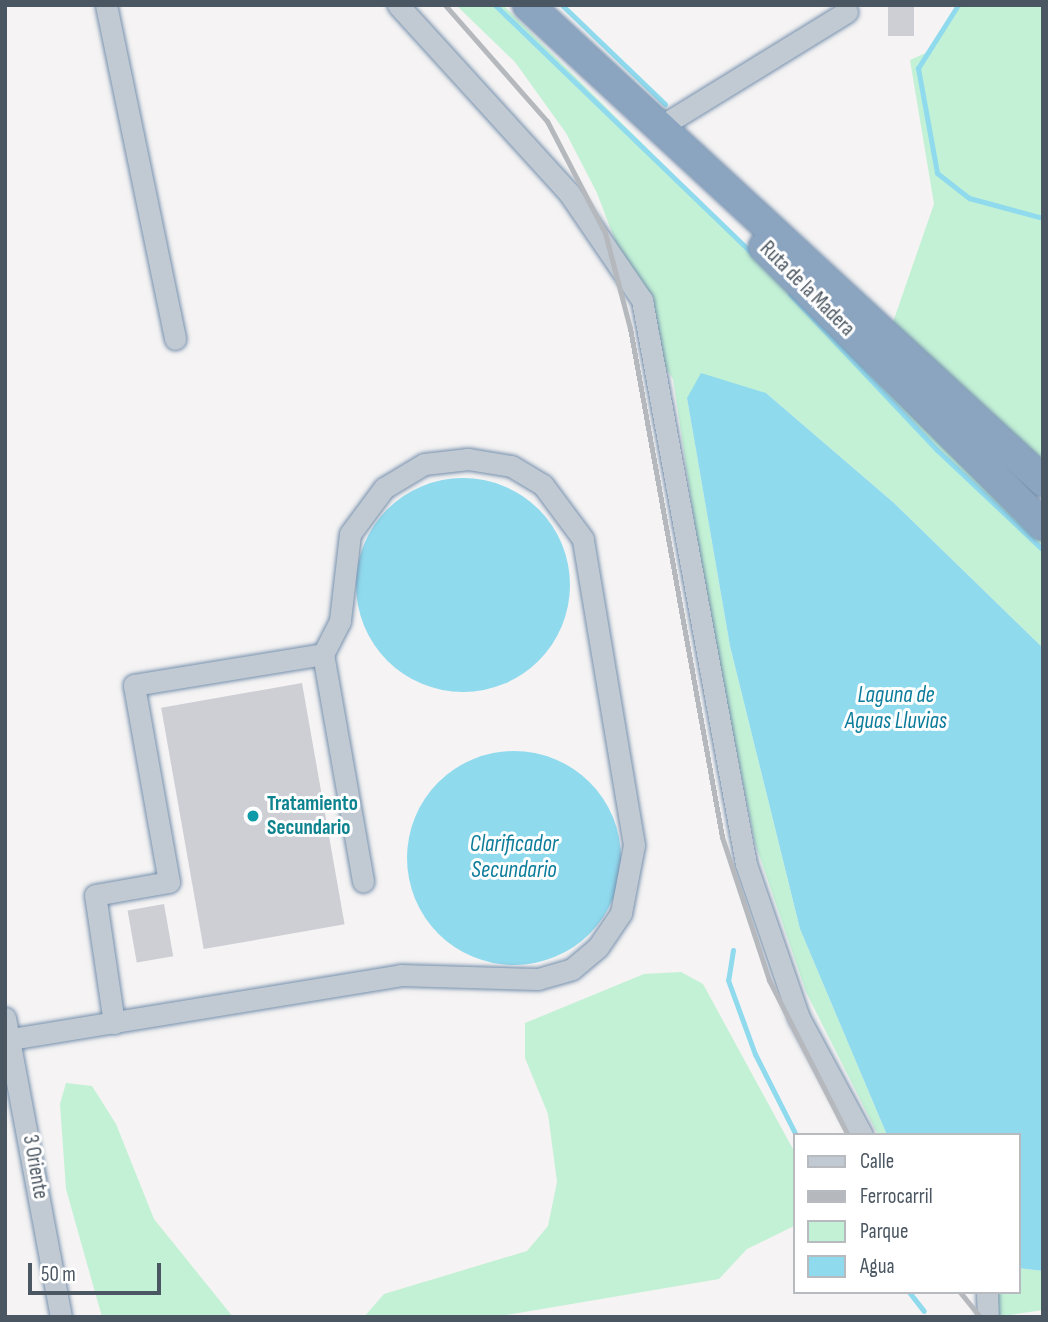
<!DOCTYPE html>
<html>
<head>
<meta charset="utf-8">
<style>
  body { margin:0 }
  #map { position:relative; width:1048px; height:1322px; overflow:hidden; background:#f5f3f3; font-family:"Sofia Sans Condensed",sans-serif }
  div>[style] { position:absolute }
  .green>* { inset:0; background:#c3f1d5 }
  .water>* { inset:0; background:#90daee }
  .round { border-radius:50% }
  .stream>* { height:5px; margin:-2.5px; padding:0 2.5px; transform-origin:2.5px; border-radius:2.5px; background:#90daee }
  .building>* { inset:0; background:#cdcfd5; transform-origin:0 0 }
  .roads { filter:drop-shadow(0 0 2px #7690ad) drop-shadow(0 0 2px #7690ad) }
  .minor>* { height:21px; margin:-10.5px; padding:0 10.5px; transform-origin:10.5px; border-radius:10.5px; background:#c1cad2 }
  .highway>* { height:30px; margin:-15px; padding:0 15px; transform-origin:15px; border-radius:15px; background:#8ba5c1 }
  .rail>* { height:5px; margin:-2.5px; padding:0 2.5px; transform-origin:2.5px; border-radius:2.5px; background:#b5b8bd }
  .dots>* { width:19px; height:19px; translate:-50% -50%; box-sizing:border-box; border:4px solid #fff; border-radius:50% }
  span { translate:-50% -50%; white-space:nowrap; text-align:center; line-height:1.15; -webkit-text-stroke:6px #fff; paint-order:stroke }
  .street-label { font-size:21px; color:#4a5661 }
  .culture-label { font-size:21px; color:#0d838f; font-weight:700 }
  .left { translate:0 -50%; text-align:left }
  .water-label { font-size:23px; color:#0c7c9b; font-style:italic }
  .frame { position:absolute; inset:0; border:7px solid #4a5661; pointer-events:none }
  .legend { position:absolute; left:793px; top:1133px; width:228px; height:161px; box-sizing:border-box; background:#fff; border:2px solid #b7bbc0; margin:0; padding:9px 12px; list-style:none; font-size:21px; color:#4a5661 }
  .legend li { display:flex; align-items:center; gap:14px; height:35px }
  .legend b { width:35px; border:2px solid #b7bbc0 }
  .scale { position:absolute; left:28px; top:1263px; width:133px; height:32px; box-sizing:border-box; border:4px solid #4a5661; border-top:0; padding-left:9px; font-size:21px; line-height:24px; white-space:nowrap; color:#4a5661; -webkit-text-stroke:5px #fff; paint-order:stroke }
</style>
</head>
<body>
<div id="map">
  <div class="green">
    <i style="clip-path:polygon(456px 5px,503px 5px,1043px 541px,1043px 648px,894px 503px,766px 393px,687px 398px,730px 646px,800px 929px,887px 1135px,878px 1135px,806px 992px,755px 843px,706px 599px,673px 379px,661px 361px,597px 193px,566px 133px,515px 62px)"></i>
    <i style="clip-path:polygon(958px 5px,1043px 5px,1043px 461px,893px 322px,934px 204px,910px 60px,930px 51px)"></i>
    <i style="clip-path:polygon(681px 972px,703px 984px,794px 1151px,794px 1226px,747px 1249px,719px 1279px,494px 1317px,364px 1317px,384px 1294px,527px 1251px,548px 1226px,557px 1182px,548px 1114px,525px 1058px,525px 1023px,644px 974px)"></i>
    <i style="clip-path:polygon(66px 1083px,92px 1086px,116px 1124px,154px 1219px,233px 1317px,102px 1317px,66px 1189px,60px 1104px)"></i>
    <i style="clip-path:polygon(1018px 1268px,1043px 1271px,1043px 1310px,997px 1317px,993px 1292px,1018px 1292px)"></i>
  </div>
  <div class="water">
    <i style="clip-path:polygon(701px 373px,766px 393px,894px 503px,1043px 648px,1043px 1271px,1018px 1268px,1018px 1135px,887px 1135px,800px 929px,730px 646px,687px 398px)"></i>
    <i class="round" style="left:356px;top:478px;width:214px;height:214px"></i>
    <i class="round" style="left:407px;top:751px;width:214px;height:214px"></i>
  </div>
  <div class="stream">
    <i style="left:495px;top:5px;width:361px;rotate:44deg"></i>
    <i style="left:562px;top:5px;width:143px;rotate:43.9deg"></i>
    <i style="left:958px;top:5px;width:75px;rotate:122.4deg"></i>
    <i style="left:918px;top:68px;width:107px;rotate:79.7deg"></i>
    <i style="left:937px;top:173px;width:41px;rotate:38deg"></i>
    <i style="left:969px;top:198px;width:77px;rotate:15.1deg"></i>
    <i style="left:790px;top:294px;width:214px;rotate:46.7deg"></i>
    <i style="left:937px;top:450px;width:146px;rotate:43.3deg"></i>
    <i style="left:733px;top:950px;width:30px;rotate:99deg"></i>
    <i style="left:728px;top:980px;width:79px;rotate:70deg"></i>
    <i style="left:755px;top:1054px;width:91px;rotate:63.2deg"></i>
    <i style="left:909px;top:1292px;width:24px;rotate:52deg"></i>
  </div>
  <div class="building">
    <i style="left:888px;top:5px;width:26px;height:31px"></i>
    <i style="left:302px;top:683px;width:245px;height:143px;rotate:80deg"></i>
    <i style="left:164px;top:904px;width:53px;height:37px;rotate:80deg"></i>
  </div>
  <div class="roads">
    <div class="minor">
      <i style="left:106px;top:5px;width:341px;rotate:78.3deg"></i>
      <i style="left:398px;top:5px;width:254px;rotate:47.7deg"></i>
      <i style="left:569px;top:193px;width:130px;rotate:55.7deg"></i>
      <i style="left:642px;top:300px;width:574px;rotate:79.55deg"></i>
      <i style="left:746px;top:864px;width:163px;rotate:71deg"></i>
      <i style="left:799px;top:1018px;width:133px;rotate:61.7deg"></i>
      <i style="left:663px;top:125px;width:216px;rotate:-31.6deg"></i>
      <i style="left:5px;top:1018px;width:304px;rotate:79.4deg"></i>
      <i style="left:114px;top:1023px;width:129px;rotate:-98.4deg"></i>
      <i style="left:95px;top:895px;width:75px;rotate:-10deg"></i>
      <i style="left:169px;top:882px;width:200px;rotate:-100.1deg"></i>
      <i style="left:134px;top:685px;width:192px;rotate:-9.3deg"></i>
      <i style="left:323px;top:654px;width:231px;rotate:80deg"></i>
      <i style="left:11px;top:1039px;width:394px;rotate:-9.3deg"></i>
      <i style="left:400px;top:975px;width:138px;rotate:1.7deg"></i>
      <i style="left:538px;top:979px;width:35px;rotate:-16deg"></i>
      <i style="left:572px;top:969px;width:34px;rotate:-40deg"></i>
      <i style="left:598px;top:947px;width:41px;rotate:-55.9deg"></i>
      <i style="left:621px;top:913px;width:69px;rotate:-79.2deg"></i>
      <i style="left:634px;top:845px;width:310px;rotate:-99.5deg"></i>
      <i style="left:583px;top:539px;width:67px;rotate:-126.5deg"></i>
      <i style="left:543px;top:485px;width:37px;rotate:-149deg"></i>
      <i style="left:511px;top:466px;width:44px;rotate:-170.8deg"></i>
      <i style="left:468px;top:459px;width:44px;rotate:173.5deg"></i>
      <i style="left:424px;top:464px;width:47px;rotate:149deg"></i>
      <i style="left:384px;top:488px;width:57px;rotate:126.5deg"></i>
      <i style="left:350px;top:534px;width:88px;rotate:96.6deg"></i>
      <i style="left:340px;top:621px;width:37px;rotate:117deg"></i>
      <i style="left:987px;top:1292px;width:25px;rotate:88deg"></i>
    </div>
    <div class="highway">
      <i style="left:528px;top:5px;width:701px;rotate:42.75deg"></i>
      <i style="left:764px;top:247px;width:394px;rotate:44.9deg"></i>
    </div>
  </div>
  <div class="rail">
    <i style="left:445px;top:5px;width:154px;rotate:48.7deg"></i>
    <i style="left:547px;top:121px;width:126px;rotate:62.6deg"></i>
    <i style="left:605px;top:233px;width:98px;rotate:75.3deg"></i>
    <i style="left:630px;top:328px;width:517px;rotate:79.75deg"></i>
    <i style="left:722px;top:837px;width:151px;rotate:71.8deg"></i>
    <i style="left:769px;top:980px;width:174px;rotate:63deg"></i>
    <i style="left:960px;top:1292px;width:32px;rotate:51deg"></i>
  </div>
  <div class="dots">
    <i style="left:253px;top:816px;background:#0f9aa8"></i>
  </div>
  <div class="street-label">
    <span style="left:807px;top:289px;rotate:45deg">Ruta de la Madera</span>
    <span style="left:35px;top:1167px;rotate:80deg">3 Oriente</span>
  </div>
  <div class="culture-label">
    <span class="left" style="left:267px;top:816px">Tratamiento<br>Secundario</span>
  </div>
  <div class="water-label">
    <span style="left:896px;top:708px">Laguna de<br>Aguas Lluvias</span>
    <span style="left:514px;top:857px">Clarificador<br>Secundario</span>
  </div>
  <div class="frame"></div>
  <ul class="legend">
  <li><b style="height:9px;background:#c1cad2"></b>Calle</li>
  <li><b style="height:9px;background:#b5b8bd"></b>Ferrocarril</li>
  <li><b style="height:19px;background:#c3f1d5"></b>Parque</li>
  <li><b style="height:19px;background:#90daee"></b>Agua</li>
  </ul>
  <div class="scale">50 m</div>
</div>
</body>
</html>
